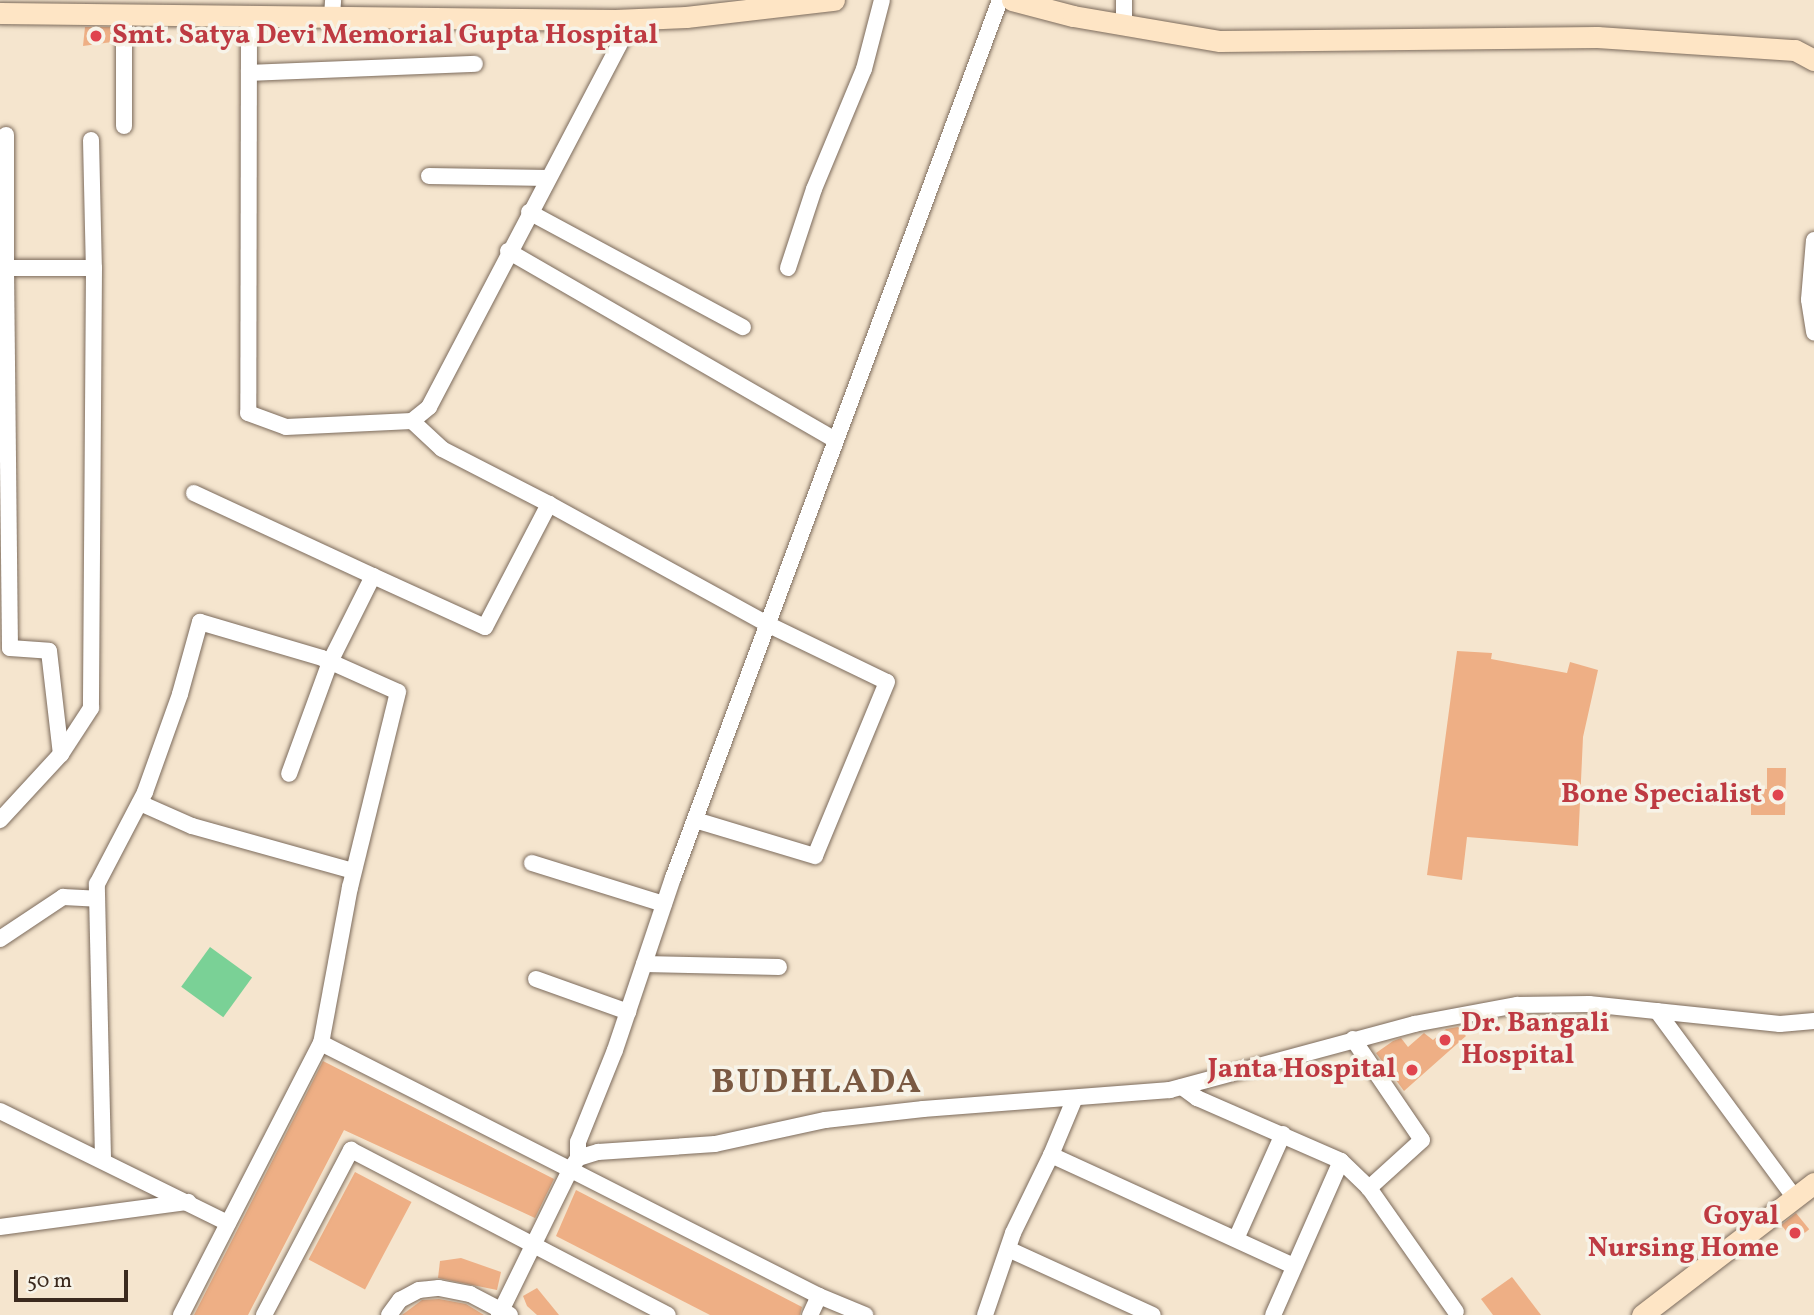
<!DOCTYPE html>
<html>
<head>
<meta charset="utf-8">
<style>
  body { margin:0 }
  #map { position:relative; width:1814px; height:1315px; overflow:hidden; background:#f5e5ce; font-family:Vollkorn,serif }
  div>[style] { position:absolute }
  .green>* { inset:0; background:#7ad196; transform-origin:0 0 }
  .building>* { inset:0; background:#eeaf85; transform-origin:0 0 }
  .roads { filter:drop-shadow(0 0 2px #7c6b5c) drop-shadow(0 0 2px #7c6b5c) }
  .street>* { height:16px; margin:-8px; padding:0 8px; transform-origin:8px; border-radius:8px; background:#fff }
  .secondary>* { height:21px; margin:-10.5px; padding:0 10.5px; transform-origin:10.5px; border-radius:10.5px; background:#fee5c5 }
  .dots>* { width:19px; height:19px; translate:-50% -50%; box-sizing:border-box; border:4px solid #f7f3e8; border-radius:50% }
  span { translate:-50% -50%; white-space:nowrap; text-align:center; line-height:1.15; -webkit-text-stroke:7px #f7f3e8; paint-order:stroke }
  .health-label { font-size:28px; color:#be3a42; font-weight:700 }
  .left { translate:0 -50%; text-align:left }
  .right { translate:-100% -50%; text-align:right }
  .district-label { font-size:35px; color:#7a5942; font-weight:700; letter-spacing:2px }
  .scale { position:absolute; left:14px; top:1270px; width:114px; height:32px; box-sizing:border-box; border:4px solid #3b2a1e; border-top:0; padding-left:9px; font-size:21px; line-height:24px; white-space:nowrap; color:#3b2a1e; -webkit-text-stroke:5px #f7f3e8; paint-order:stroke }
</style>
</head>
<body>
<div id="map">
  <div class="green">
    <i style="left:210px;top:947px;width:52px;height:49px;rotate:36deg"></i>
  </div>
  <div class="building">
    <i style="clip-path:polygon(85px 27px,114px 27px,112px 42px,83px 46px)"></i>
    <i style="clip-path:polygon(1457px 651px,1492px 653px,1491px 659px,1567px 673px,1570px 662px,1598px 670px,1583px 737px,1578px 846px,1467px 837px,1462px 880px,1427px 875px)"></i>
    <i style="clip-path:polygon(1767px 768px,1786px 768px,1785px 815px,1751px 815px,1751px 789px,1767px 789px)"></i>
    <i style="clip-path:polygon(1458px 1027px,1466px 1036px,1404px 1091px,1376px 1053px,1393px 1041px,1401px 1038px,1408px 1047px,1424px 1033px,1433px 1040px,1446px 1029px)"></i>
    <i style="clip-path:polygon(323px 1061px,554px 1179px,535px 1218px,344px 1130px,248px 1315px,194px 1315px)"></i>
    <i style="left:355px;top:1172px;width:64px;height:99px;rotate:28deg"></i>
    <i style="clip-path:polygon(576px 1190px,802px 1307px,800px 1315px,710px 1315px,556px 1236px)"></i>
    <i style="left:1796px;top:1213px;width:21px;height:19px;rotate:51deg"></i>
    <i style="clip-path:polygon(461px 1258px,501px 1272px,497px 1290px,438px 1278px,440px 1261px)"></i>
    <i style="clip-path:polygon(1512px 1277px,1541px 1315px,1493px 1315px,1481px 1299px)"></i>
    <i style="clip-path:polygon(537px 1288px,559px 1315px,537px 1315px,527px 1306px,523px 1296px)"></i>
    <i style="clip-path:polygon(439px 1299px,466px 1304px,484px 1315px,402px 1315px,422px 1300px)"></i>
  </div>
  <div class="roads">
    <div class="street">
      <i style="left:124px;top:14px;width:112px;rotate:90deg"></i>
      <i style="left:332px;top:16px;width:16px;rotate:-86deg"></i>
      <i style="left:249px;top:17px;width:396px;rotate:90.1deg"></i>
      <i style="left:248px;top:413px;width:40px;rotate:20.2deg"></i>
      <i style="left:286px;top:427px;width:126px;rotate:-2.7deg"></i>
      <i style="left:412px;top:421px;width:22px;rotate:-39deg"></i>
      <i style="left:429px;top:407px;width:438px;rotate:-62.3deg"></i>
      <i style="left:1124px;top:24px;width:24px;rotate:-90deg"></i>
      <i style="left:249px;top:73px;width:226px;rotate:-2.3deg"></i>
      <i style="left:6px;top:135px;width:133px;rotate:90deg"></i>
      <i style="left:6px;top:268px;width:88px"></i>
      <i style="left:94px;top:268px;width:440px;rotate:90.4deg"></i>
      <i style="left:91px;top:708px;width:55px;rotate:123.1deg"></i>
      <i style="left:91px;top:140px;width:128px;rotate:88.7deg"></i>
      <i style="left:429px;top:176px;width:119px;rotate:1deg"></i>
      <i style="left:529px;top:212px;width:243px;rotate:28.3deg"></i>
      <i style="left:1814px;top:240px;width:60px;rotate:94.8deg"></i>
      <i style="left:1809px;top:300px;width:33px;rotate:81deg"></i>
      <i style="left:508px;top:251px;width:376px;rotate:30deg"></i>
      <i style="left:0;top:268px;width:6px"></i>
      <i style="left:6px;top:268px;width:380px;rotate:89.4deg"></i>
      <i style="left:10px;top:648px;width:39px;rotate:4deg"></i>
      <i style="left:49px;top:651px;width:104px;rotate:83.4deg"></i>
      <i style="left:61px;top:754px;width:90px;rotate:132.7deg"></i>
      <i style="left:788px;top:268px;width:83px;rotate:-71.8deg"></i>
      <i style="left:814px;top:189px;width:130px;rotate:-67.4deg"></i>
      <i style="left:864px;top:69px;width:71px;rotate:-75.4deg"></i>
      <i style="left:412px;top:421px;width:41px;rotate:43deg"></i>
      <i style="left:442px;top:449px;width:120px;rotate:27.2deg"></i>
      <i style="left:194px;top:493px;width:197px;rotate:24.9deg"></i>
      <i style="left:373px;top:576px;width:96px;rotate:116.6deg"></i>
      <i style="left:330px;top:662px;width:119px;rotate:110.1deg"></i>
      <i style="left:373px;top:576px;width:123px;rotate:24.5deg"></i>
      <i style="left:485px;top:627px;width:139px;rotate:-62.5deg"></i>
      <i style="left:549px;top:504px;width:249px;rotate:28.8deg"></i>
      <i style="left:767px;top:624px;width:133px;rotate:25.8deg"></i>
      <i style="left:887px;top:682px;width:188px;rotate:112.5deg"></i>
      <i style="left:815px;top:856px;width:125px;rotate:-163.3deg"></i>
      <i style="left:140px;top:803px;width:57px;rotate:23.9deg"></i>
      <i style="left:192px;top:826px;width:167px;rotate:15.6deg"></i>
      <i style="left:532px;top:863px;width:138px;rotate:17.3deg"></i>
      <i style="left:0;top:939px;width:76px;rotate:-33.7deg"></i>
      <i style="left:63px;top:897px;width:34px;rotate:3deg"></i>
      <i style="left:644px;top:964px;width:135px;rotate:1.3deg"></i>
      <i style="left:536px;top:979px;width:98px;rotate:19.7deg"></i>
      <i style="left:1657px;top:1011px;width:232px;rotate:53.6deg"></i>
      <i style="left:1353px;top:1039px;width:122px;rotate:55.7deg"></i>
      <i style="left:1422px;top:1140px;width:72px;rotate:137.8deg"></i>
      <i style="left:1369px;top:1188px;width:151px;rotate:54.9deg"></i>
      <i style="left:1182px;top:1087px;width:19px;rotate:36deg"></i>
      <i style="left:1197px;top:1098px;width:157px;rotate:23.6deg"></i>
      <i style="left:1341px;top:1161px;width:168px;rotate:113.8deg"></i>
      <i style="left:0;top:1111px;width:254px;rotate:26.2deg"></i>
      <i style="left:1051px;top:1155px;width:60px;rotate:-67.3deg"></i>
      <i style="left:103px;top:1158px;width:274px;rotate:-91.3deg"></i>
      <i style="left:97px;top:884px;width:104px;rotate:-62.4deg"></i>
      <i style="left:145px;top:792px;width:104px;rotate:-70.3deg"></i>
      <i style="left:180px;top:694px;width:75px;rotate:-74.5deg"></i>
      <i style="left:200px;top:622px;width:127px;rotate:16.4deg"></i>
      <i style="left:322px;top:658px;width:83px;rotate:24.1deg"></i>
      <i style="left:398px;top:692px;width:201px;rotate:103.8deg"></i>
      <i style="left:350px;top:887px;width:159px;rotate:100.5deg"></i>
      <i style="left:578px;top:1158px;width:16px;rotate:-90deg"></i>
      <i style="left:578px;top:1142px;width:99px;rotate:-68.1deg"></i>
      <i style="left:615px;top:1050px;width:182px;rotate:-71.4deg"></i>
      <i style="left:673px;top:878px;width:937px;rotate:-69.57deg"></i>
      <i style="left:1341px;top:1161px;width:39px;rotate:44deg"></i>
      <i style="left:0;top:1227px;width:190px;rotate:-7.6deg"></i>
      <i style="left:1236px;top:1239px;width:115px;rotate:-65.9deg"></i>
      <i style="left:1008px;top:1249px;width:159px;rotate:24.5deg"></i>
      <i style="left:819px;top:1296px;width:50px;rotate:22.4deg"></i>
      <i style="left:181px;top:1315px;width:306px;rotate:-62.8deg"></i>
      <i style="left:321px;top:1043px;width:559px;rotate:26.93deg"></i>
      <i style="left:819px;top:1296px;width:21px;rotate:115deg"></i>
      <i style="left:264px;top:1315px;width:187px;rotate:-62.2deg"></i>
      <i style="left:351px;top:1150px;width:357px;rotate:27.5deg"></i>
      <i style="left:389px;top:1315px;width:19px;rotate:-54deg"></i>
      <i style="left:400px;top:1300px;width:21px;rotate:-28deg"></i>
      <i style="left:419px;top:1290px;width:20px;rotate:-6deg"></i>
      <i style="left:439px;top:1288px;width:32px;rotate:11deg"></i>
      <i style="left:470px;top:1294px;width:45px;rotate:27.7deg"></i>
      <i style="left:499px;top:1315px;width:161px;rotate:-63.9deg"></i>
      <i style="left:570px;top:1170px;width:14px;rotate:-56deg"></i>
      <i style="left:578px;top:1158px;width:21px;rotate:-17deg"></i>
      <i style="left:598px;top:1152px;width:117px;rotate:-3.9deg"></i>
      <i style="left:715px;top:1144px;width:113px;rotate:-12.3deg"></i>
      <i style="left:825px;top:1120px;width:99px;rotate:-6.4deg"></i>
      <i style="left:923px;top:1109px;width:248px;rotate:-4.4deg"></i>
      <i style="left:1170px;top:1090px;width:253px;rotate:-15.1deg"></i>
      <i style="left:1414px;top:1024px;width:105px;rotate:-10.5deg"></i>
      <i style="left:1517px;top:1005px;width:72px;rotate:-0.8deg"></i>
      <i style="left:1589px;top:1004px;width:192px;rotate:6deg"></i>
      <i style="left:1780px;top:1024px;width:34px;rotate:-5deg"></i>
      <i style="left:985px;top:1315px;width:87px;rotate:-71.1deg"></i>
      <i style="left:1013px;top:1233px;width:87px;rotate:-64deg"></i>
      <i style="left:1051px;top:1155px;width:267px;rotate:24.6deg"></i>
    </div>
    <div class="secondary">
      <i style="left:1012px;top:0;width:63px;rotate:14.7deg"></i>
      <i style="left:1073px;top:16px;width:149px;rotate:9.7deg"></i>
      <i style="left:1220px;top:41px;width:377px;rotate:-0.6deg"></i>
      <i style="left:1597px;top:37px;width:198px;rotate:3.8deg"></i>
      <i style="left:1795px;top:50px;width:21px;rotate:28deg"></i>
      <i style="left:0;top:13px;width:615px;rotate:0.65deg"></i>
      <i style="left:615px;top:20px;width:71px;rotate:-2.4deg"></i>
      <i style="left:686px;top:17px;width:149px;rotate:-6.6deg"></i>
      <i style="left:1642px;top:1315px;width:217px;rotate:-37.5deg"></i>
    </div>
  </div>
  <div class="dots">
    <i style="left:96px;top:36px;background:#e0444e"></i>
    <i style="left:1778px;top:795px;background:#e0444e"></i>
    <i style="left:1445px;top:1040px;background:#e0444e"></i>
    <i style="left:1412px;top:1070px;background:#e0444e"></i>
    <i style="left:1795px;top:1233px;background:#e0444e"></i>
  </div>
  <div class="health-label">
    <span class="left" style="left:112px;top:36px">Smt. Satya Devi Memorial Gupta Hospital</span>
    <span class="right" style="left:1762px;top:795px">Bone Specialist</span>
    <span class="left" style="left:1461px;top:1040px">Dr. Bangali<br>Hospital</span>
    <span class="right" style="left:1396px;top:1070px">Janta Hospital</span>
    <span class="right" style="left:1779px;top:1233px">Goyal<br>Nursing Home</span>
  </div>
  <div class="district-label">
    <span style="left:817px;top:1083px">BUDHLADA</span>
  </div>
  <div class="scale">50 m</div>
</div>
</body>
</html>
